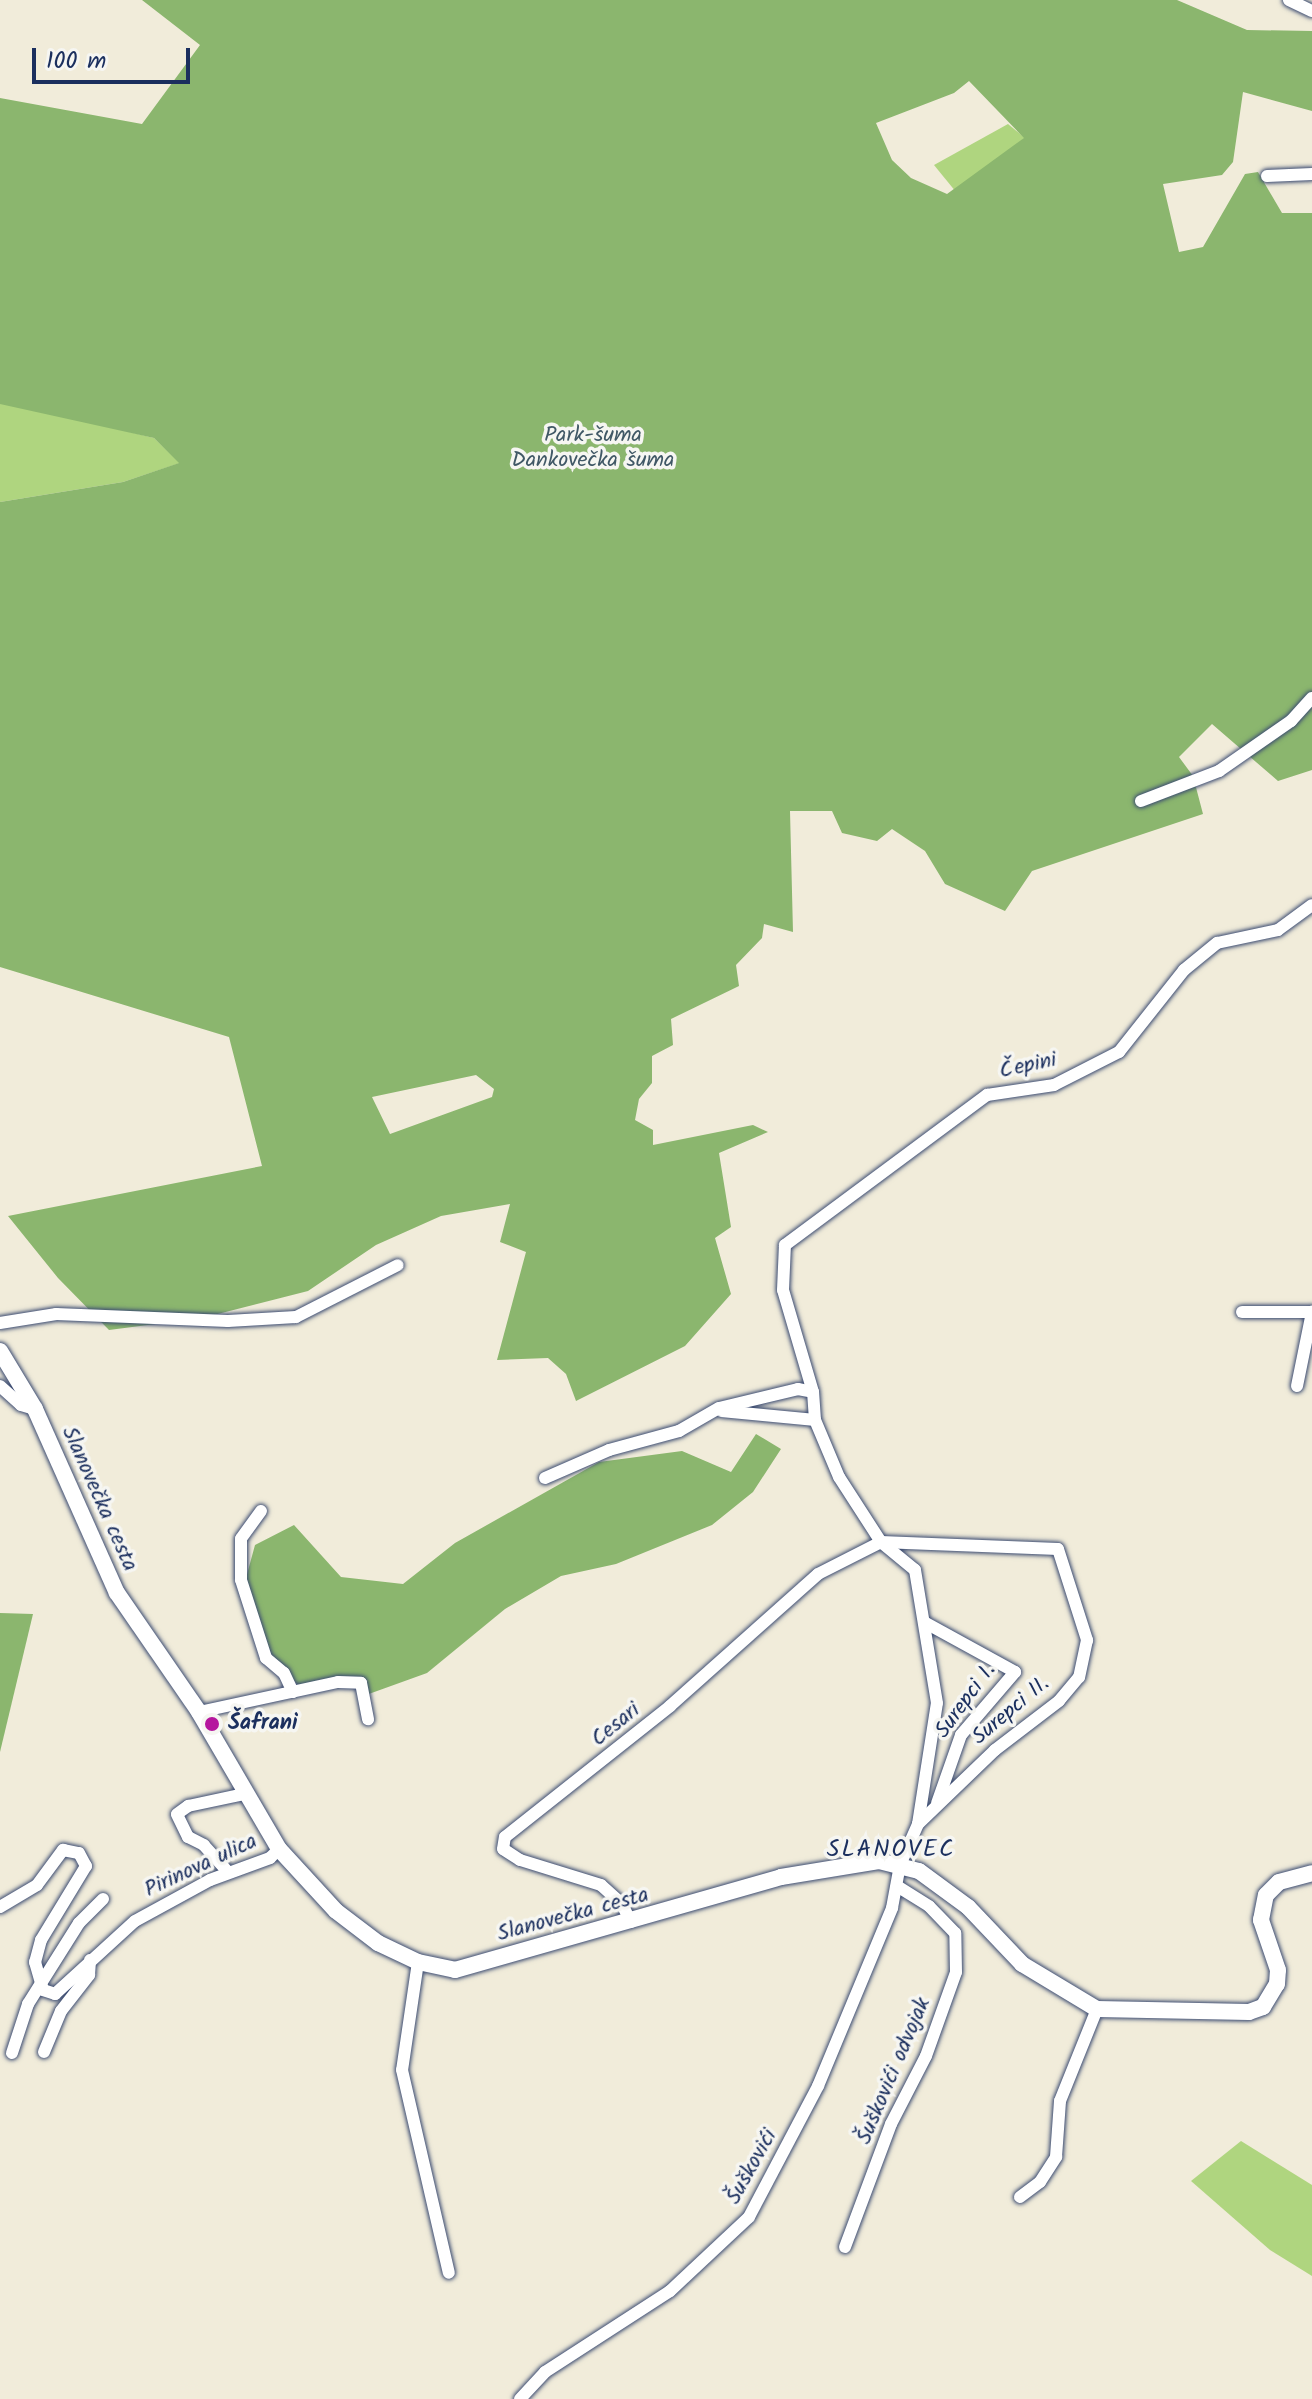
<!DOCTYPE html>
<html>
<head>
<meta charset="utf-8">
<style>
  body { margin:0 }
  #map { position:relative; width:1312px; height:2399px; overflow:hidden; background:#f1ecda; font-family:Kalam,sans-serif }
  div>[style] { position:absolute }
  .green>* { inset:0; background:#afd57f }
  .forest>* { inset:0; background:#8bb66e }
  .roads { filter:drop-shadow(0 0 2px #3b4b71) drop-shadow(0 0 2px #3b4b71) }
  .street>* { height:12px; margin:-6px; padding:0 6px; transform-origin:6px; border-radius:6px; background:#fff }
  .secondary>* { height:16px; margin:-8px; padding:0 8px; transform-origin:8px; border-radius:8px; background:#fff }
  .dots>* { width:22px; height:22px; translate:-50% -50%; box-sizing:border-box; border:4px solid #f6f6f2; border-radius:50% }
  span { translate:-50% -50%; white-space:nowrap; text-align:center; line-height:1.15; -webkit-text-stroke:7px #f6f6f2; paint-order:stroke }
  .park-label { font-size:22px; color:#405866 }
  .street-label { font-size:22px; color:#1b2f5e }
  .poi-label { font-size:22px; color:#1b2f5e; font-weight:700 }
  .left { translate:0 -50%; text-align:left }
  .neighbourhood-label { font-size:24px; color:#1b2f5e; letter-spacing:2px }
  .scale { position:absolute; left:32px; top:48px; width:158px; height:36px; box-sizing:border-box; border:4px solid #1b2f5e; border-top:0; padding-left:10px; font-size:24px; line-height:28px; white-space:nowrap; color:#1b2f5e; -webkit-text-stroke:6px #f6f6f2; paint-order:stroke }
</style>
</head>
<body>
<div id="map">
  <div class="green">
    <i style="clip-path:polygon(1008px 124px,1025px 138px,956px 192px,934px 165px)"></i>
    <i style="clip-path:polygon(9px 402px,154px 438px,180px 463px,123px 482px,0 502px,0 404px)"></i>
    <i style="clip-path:polygon(1241px 2141px,1312px 2185px,1312px 2276px,1270px 2250px,1191px 2181px)"></i>
  </div>
  <div class="forest">
    <i style="clip-path:polygon(evenodd,142px 0,1177px 0,1247px 30px,1312px 31px,1312px 111px,1243px 92px,1233px 162px,1222px 175px,1163px 184px,1179px 252px,1203px 247px,1245px 174px,1258px 172px,1282px 213px,1312px 213px,1312px 770px,1278px 781px,1212px 724px,1179px 757px,1193px 776px,1203px 814px,1032px 871px,1005px 911px,945px 884px,925px 851px,892px 829px,877px 841px,842px 833px,832px 811px,790px 811px,793px 932px,764px 924px,762px 938px,736px 965px,739px 986px,671px 1019px,673px 1045px,652px 1056px,652px 1083px,639px 1099px,635px 1120px,653px 1130px,653px 1145px,753px 1125px,768px 1132px,719px 1153px,731px 1227px,715px 1238px,731px 1294px,685px 1346px,576px 1401px,566px 1374px,548px 1358px,497px 1360px,526px 1252px,500px 1242px,510px 1204px,441px 1216px,376px 1245px,308px 1291px,202px 1318px,109px 1330px,58px 1278px,8px 1216px,262px 1166px,229px 1037px,0 967px,0 502px,123px 482px,179px 463px,154px 438px,0 404px,0 98px,142px 124px,200px 45px,142px 0,969px 81px,1024px 138px,947px 194px,911px 178px,892px 160px,876px 123px,954px 93px,969px 81px,142px 0,476px 1075px,494px 1089px,492px 1097px,390px 1134px,372px 1097px,476px 1075px)"></i>
    <i style="clip-path:polygon(756px 1434px,781px 1449px,753px 1492px,712px 1525px,616px 1564px,561px 1576px,505px 1609px,427px 1673px,366px 1695px,367px 1680px,339px 1676px,299px 1686px,270px 1655px,246px 1578px,255px 1545px,294px 1525px,341px 1577px,403px 1584px,455px 1543px,599px 1462px,682px 1451px,731px 1472px)"></i>
    <i style="clip-path:polygon(0 1613px,33px 1614px,0 1752px)"></i>
  </div>
  <div class="roads">
    <div class="street">
      <i style="left:1289px;top:0;width:25px;rotate:26deg"></i>
      <i style="left:1267px;top:176px;width:45px;rotate:-2.5deg"></i>
      <i style="left:1141px;top:801px;width:84px;rotate:-21deg"></i>
      <i style="left:1219px;top:771px;width:88px;rotate:-34.8deg"></i>
      <i style="left:1291px;top:721px;width:31px;rotate:-48deg"></i>
      <i style="left:1242px;top:1312px;width:70px"></i>
      <i style="left:0;top:1323px;width:57px;rotate:-9.1deg"></i>
      <i style="left:56px;top:1314px;width:172px;rotate:2.3deg"></i>
      <i style="left:228px;top:1321px;width:68px;rotate:-3.4deg"></i>
      <i style="left:296px;top:1317px;width:114px;rotate:-27deg"></i>
      <i style="left:0;top:1386px;width:28px;rotate:42deg"></i>
      <i style="left:21px;top:1405px;width:15px;rotate:16deg"></i>
      <i style="left:1297px;top:1386px;width:76px;rotate:-78.5deg"></i>
      <i style="left:722px;top:1411px;width:93px;rotate:5.5deg"></i>
      <i style="left:545px;top:1478px;width:70px;rotate:-23.6deg"></i>
      <i style="left:609px;top:1450px;width:73px;rotate:-15.2deg"></i>
      <i style="left:679px;top:1431px;width:46px;rotate:-29.9deg"></i>
      <i style="left:719px;top:1408px;width:81px;rotate:-13.5deg"></i>
      <i style="left:798px;top:1389px;width:15px;rotate:11deg"></i>
      <i style="left:261px;top:1511px;width:34px;rotate:126deg"></i>
      <i style="left:241px;top:1539px;width:41px;rotate:90deg"></i>
      <i style="left:241px;top:1580px;width:82px;rotate:72.2deg"></i>
      <i style="left:266px;top:1658px;width:23px;rotate:40deg"></i>
      <i style="left:284px;top:1673px;width:21px;rotate:65deg"></i>
      <i style="left:924px;top:1622px;width:104px;rotate:28.8deg"></i>
      <i style="left:1015px;top:1672px;width:83px;rotate:130.6deg"></i>
      <i style="left:961px;top:1735px;width:72px;rotate:109.4deg"></i>
      <i style="left:199px;top:1712px;width:142px;rotate:-12.2deg"></i>
      <i style="left:338px;top:1682px;width:23px;rotate:2deg"></i>
      <i style="left:361px;top:1683px;width:37px;rotate:79deg"></i>
      <i style="left:228px;top:1872px;width:36px;rotate:-132deg"></i>
      <i style="left:204px;top:1845px;width:18px;rotate:-153deg"></i>
      <i style="left:188px;top:1837px;width:25px;rotate:-116deg"></i>
      <i style="left:177px;top:1814px;width:14px;rotate:-36deg"></i>
      <i style="left:188px;top:1806px;width:57px;rotate:-12.1deg"></i>
      <i style="left:0;top:1907px;width:43px;rotate:-30.7deg"></i>
      <i style="left:37px;top:1885px;width:44px;rotate:-53.4deg"></i>
      <i style="left:63px;top:1850px;width:16px;rotate:11deg"></i>
      <i style="left:79px;top:1853px;width:15px;rotate:62deg"></i>
      <i style="left:86px;top:1866px;width:87px;rotate:121.3deg"></i>
      <i style="left:41px;top:1940px;width:23px;rotate:105deg"></i>
      <i style="left:35px;top:1962px;width:29px;rotate:74deg"></i>
      <i style="left:43px;top:1990px;width:13px;rotate:18deg"></i>
      <i style="left:55px;top:1994px;width:108px;rotate:-42.4deg"></i>
      <i style="left:135px;top:1921px;width:85px;rotate:-28.7deg"></i>
      <i style="left:210px;top:1880px;width:64px;rotate:-20.1deg"></i>
      <i style="left:270px;top:1858px;width:13px;rotate:-45deg"></i>
      <i style="left:631px;top:1922px;width:20px;rotate:-117deg"></i>
      <i style="left:622px;top:1904px;width:28px;rotate:-138deg"></i>
      <i style="left:601px;top:1885px;width:85px;rotate:-162.8deg"></i>
      <i style="left:520px;top:1860px;width:20px;rotate:-147deg"></i>
      <i style="left:503px;top:1849px;width:12px;rotate:-81deg"></i>
      <i style="left:505px;top:1837px;width:211px;rotate:-38.4deg"></i>
      <i style="left:670px;top:1706px;width:198px;rotate:-41.7deg"></i>
      <i style="left:818px;top:1574px;width:71px;rotate:-26.9deg"></i>
      <i style="left:881px;top:1542px;width:177px;rotate:2.3deg"></i>
      <i style="left:1058px;top:1549px;width:96px;rotate:72.3deg"></i>
      <i style="left:1087px;top:1640px;width:38px;rotate:102deg"></i>
      <i style="left:1079px;top:1677px;width:31px;rotate:130deg"></i>
      <i style="left:1059px;top:1701px;width:81px;rotate:142.6deg"></i>
      <i style="left:995px;top:1750px;width:107px;rotate:136.1deg"></i>
      <i style="left:418px;top:1962px;width:109px;rotate:98.4deg"></i>
      <i style="left:402px;top:2070px;width:208px;rotate:77deg"></i>
      <i style="left:44px;top:2052px;width:44px;rotate:-67.5deg"></i>
      <i style="left:61px;top:2011px;width:46px;rotate:-52.1deg"></i>
      <i style="left:89px;top:1975px;width:15px;rotate:-86deg"></i>
      <i style="left:12px;top:2053px;width:52px;rotate:-71.9deg"></i>
      <i style="left:28px;top:2004px;width:96px;rotate:-57.8deg"></i>
      <i style="left:79px;top:1923px;width:34px;rotate:-45deg"></i>
      <i style="left:1020px;top:2197px;width:25px;rotate:-37deg"></i>
      <i style="left:1040px;top:2182px;width:30px;rotate:-57deg"></i>
      <i style="left:1056px;top:2157px;width:56px;rotate:-85.9deg"></i>
      <i style="left:1060px;top:2101px;width:99px;rotate:-68.1deg"></i>
      <i style="left:845px;top:2247px;width:131px;rotate:-69.5deg"></i>
      <i style="left:891px;top:2124px;width:76px;rotate:-62.8deg"></i>
      <i style="left:926px;top:2056px;width:89px;rotate:-70.3deg"></i>
      <i style="left:956px;top:1972px;width:39px;rotate:-91deg"></i>
      <i style="left:955px;top:1933px;width:37px;rotate:-134deg"></i>
      <i style="left:929px;top:1906px;width:38px;rotate:-148deg"></i>
      <i style="left:520px;top:2399px;width:37px;rotate:-47deg"></i>
      <i style="left:545px;top:2372px;width:149px;rotate:-32.9deg"></i>
      <i style="left:670px;top:2291px;width:108px;rotate:-43.1deg"></i>
      <i style="left:749px;top:2217px;width:148px;rotate:-62.2deg"></i>
      <i style="left:818px;top:2086px;width:193px;rotate:-67.4deg"></i>
      <i style="left:892px;top:1908px;width:44px;rotate:-79.5deg"></i>
      <i style="left:900px;top:1865px;width:45px;rotate:-66.3deg"></i>
      <i style="left:918px;top:1824px;width:122px;rotate:-81.1deg"></i>
      <i style="left:937px;top:1703px;width:135px;rotate:-99.4deg"></i>
      <i style="left:915px;top:1570px;width:44px;rotate:-140.5deg"></i>
      <i style="left:881px;top:1542px;width:77px;rotate:-122.9deg"></i>
      <i style="left:839px;top:1477px;width:62px;rotate:-112.8deg"></i>
      <i style="left:815px;top:1420px;width:28px;rotate:-94deg"></i>
      <i style="left:813px;top:1392px;width:106px;rotate:-106.4deg"></i>
      <i style="left:783px;top:1290px;width:45px;rotate:-87.5deg"></i>
      <i style="left:785px;top:1245px;width:252px;rotate:-36.6deg"></i>
      <i style="left:987px;top:1095px;width:68px;rotate:-8.5deg"></i>
      <i style="left:1054px;top:1085px;width:73px;rotate:-26.9deg"></i>
      <i style="left:1119px;top:1052px;width:105px;rotate:-51.6deg"></i>
      <i style="left:1184px;top:970px;width:43px;rotate:-39.3deg"></i>
      <i style="left:1217px;top:943px;width:62px;rotate:-12deg"></i>
      <i style="left:1278px;top:930px;width:42px;rotate:-36.3deg"></i>
    </div>
    <div class="secondary">
      <i style="left:0;top:1351px;width:68px;rotate:58.9deg"></i>
      <i style="left:35px;top:1409px;width:201px;rotate:66deg"></i>
      <i style="left:117px;top:1593px;width:145px;rotate:55.4deg"></i>
      <i style="left:199px;top:1712px;width:159px;rotate:59.7deg"></i>
      <i style="left:279px;top:1849px;width:84px;rotate:47.4deg"></i>
      <i style="left:336px;top:1911px;width:53px;rotate:37.3deg"></i>
      <i style="left:378px;top:1943px;width:44px;rotate:25.4deg"></i>
      <i style="left:418px;top:1962px;width:38px;rotate:12deg"></i>
      <i style="left:455px;top:1970px;width:339px;rotate:-15.9deg"></i>
      <i style="left:781px;top:1877px;width:99px;rotate:-9.3deg"></i>
      <i style="left:879px;top:1861px;width:41px;rotate:14deg"></i>
      <i style="left:919px;top:1871px;width:61px;rotate:36.3deg"></i>
      <i style="left:968px;top:1907px;width:79px;rotate:46.5deg"></i>
      <i style="left:1022px;top:1964px;width:87px;rotate:31deg"></i>
      <i style="left:1097px;top:2009px;width:152px;rotate:1.1deg"></i>
      <i style="left:1249px;top:2012px;width:15px;rotate:-20deg"></i>
      <i style="left:1263px;top:2007px;width:27px;rotate:-59deg"></i>
      <i style="left:1277px;top:1984px;width:14px;rotate:-86deg"></i>
      <i style="left:1278px;top:1970px;width:53px;rotate:-108.8deg"></i>
      <i style="left:1261px;top:1920px;width:25px;rotate:-79deg"></i>
      <i style="left:1266px;top:1895px;width:18px;rotate:-45deg"></i>
      <i style="left:1279px;top:1882px;width:34px;rotate:-15deg"></i>
    </div>
  </div>
  <div class="dots">
    <i style="left:212px;top:1724px;background:#b5179e"></i>
  </div>
  <div class="park-label">
    <span style="left:593px;top:448px">Park-šuma<br>Dankovečka šuma</span>
  </div>
  <div class="street-label">
    <span style="left:1028px;top:1066px;rotate:-12deg">Čepini</span>
    <span style="left:99px;top:1499px;rotate:66deg">Slanovečka cesta</span>
    <span style="left:966px;top:1701px;rotate:-54deg">Surepci I.</span>
    <span style="left:1011px;top:1711px;rotate:-40deg">Surepci II.</span>
    <span style="left:616px;top:1725px;rotate:-39deg">Cesari</span>
    <span style="left:201px;top:1866px;rotate:-25deg">Pirinova ulica</span>
    <span style="left:573px;top:1915px;rotate:-15deg">Slanovečka cesta</span>
    <span style="left:894px;top:2071px;rotate:-67deg">Šuškovići odvojak</span>
    <span style="left:752px;top:2167px;rotate:-61deg">Šuškovići</span>
  </div>
  <div class="poi-label">
    <span class="left" style="left:228px;top:1724px">Šafrani</span>
  </div>
  <div class="neighbourhood-label">
    <span style="left:891px;top:1850px">SLANOVEC</span>
  </div>
  <div class="scale">100 m</div>
</div>
</body>
</html>
